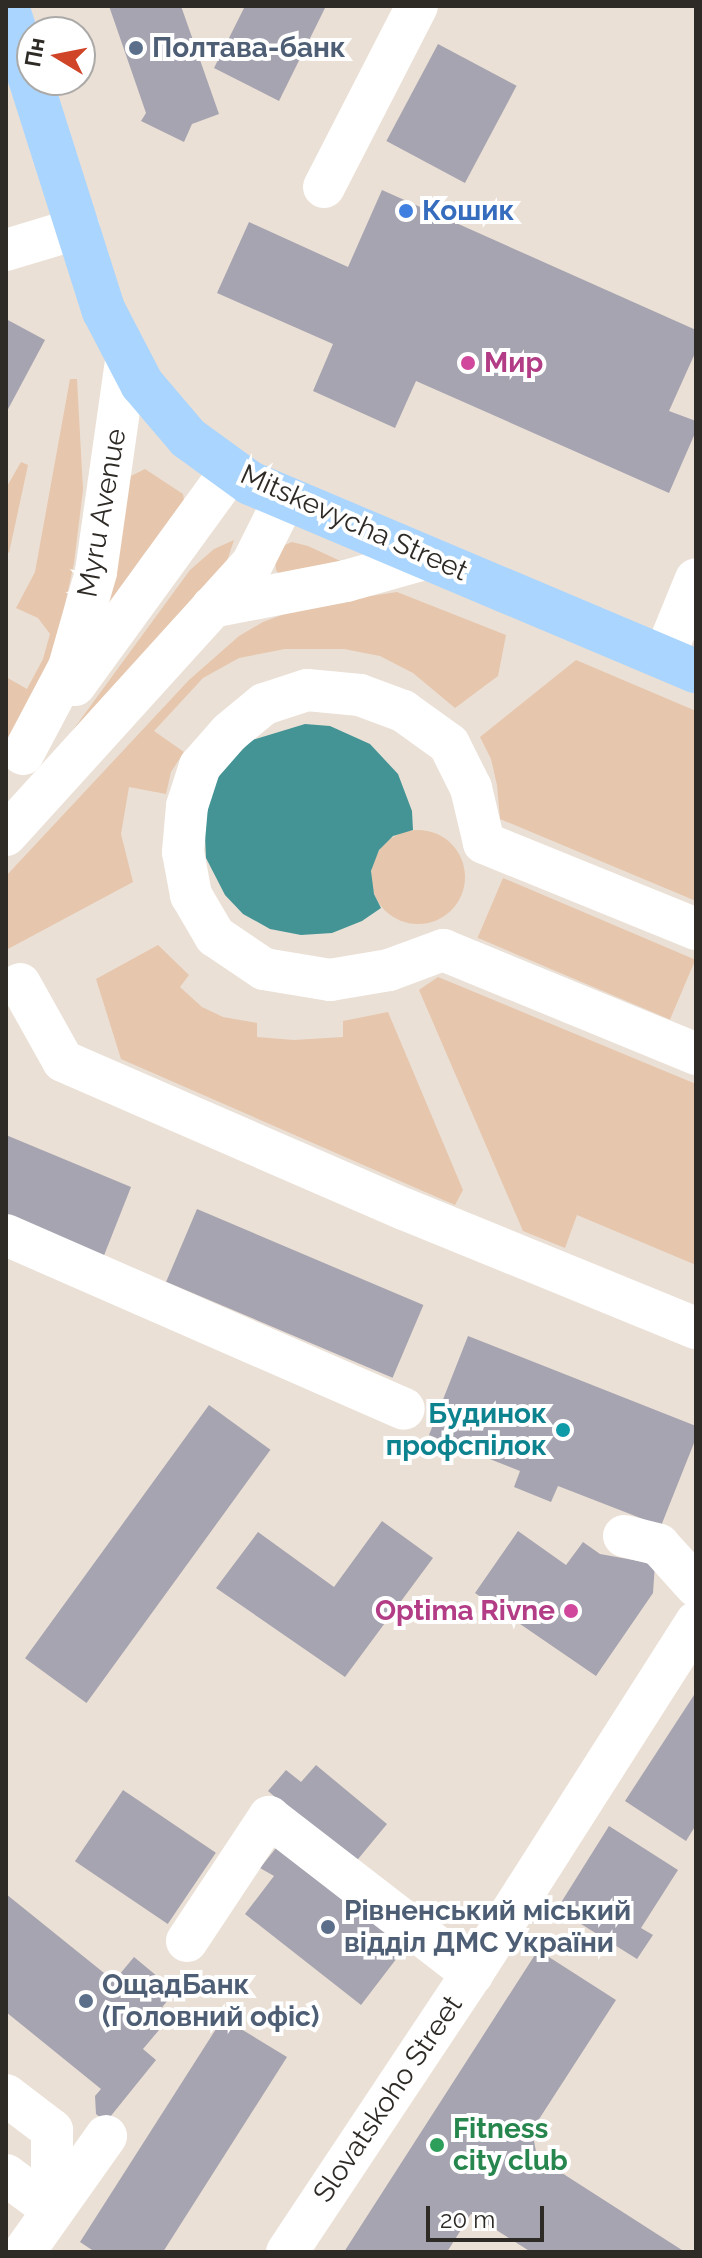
<!DOCTYPE html>
<html>
<head>
<meta charset="utf-8">
<style>
  body { margin:0 }
  #map { position:relative; width:702px; height:2258px; overflow:hidden; background:#ebe0d6; font-family:Raleway,sans-serif }
  div>[style] { position:absolute }
  .green>* { inset:0; background:#e6c6ac; transform-origin:0 0 }
  .round { border-radius:50% }
  .water>* { inset:0; background:#449496 }
  .building>* { inset:0; background:#a6a4b0; transform-origin:0 0 }
  .minor>* { height:42px; margin:-21px; padding:0 21px; transform-origin:21px; border-radius:21px; background:#fff }
  .major>* { height:44px; margin:-22px; padding:0 22px; transform-origin:22px; border-radius:22px; background:#aad5fe }
  .dots>* { width:22px; height:22px; translate:-50% -50%; box-sizing:border-box; border:4px solid #fff; border-radius:50% }
  span { translate:-50% -50%; white-space:nowrap; text-align:center; line-height:1.15; -webkit-text-stroke:8px #fff; paint-order:stroke }
  .service-label { font-size:28px; color:#4e5e75; font-weight:700 }
  .left { translate:0 -50%; text-align:left }
  .shop-label { font-size:28px; color:#366cbe; font-weight:700 }
  .hotel-label { font-size:28px; color:#b23c85; font-weight:700 }
  .right { translate:-100% -50%; text-align:right }
  .street-label { font-size:28px; color:#2e2a26 }
  .culture-label { font-size:28px; color:#0d838f; font-weight:700 }
  .leisure-label { font-size:28px; color:#27864d; font-weight:700 }
  .frame { position:absolute; inset:0; border:8px solid #2e2a26; pointer-events:none }
  .north { position:absolute; left:16px; top:16px; width:80px; height:80px; box-sizing:border-box; background:#fff; border:2px solid #abaaa8; border-radius:50%; rotate:280deg; font-size:22px; font-weight:700; line-height:32px; text-align:center; color:#2e2a26 }
  .north::after { content:''; display:block; margin:auto; width:28px; height:36px; background:#d04527; clip-path:polygon(50% 0,100% 100%,50% 72%,0 100%) }
  .scale { position:absolute; left:426px; top:2206px; width:118px; height:36px; box-sizing:border-box; border:4px solid #2e2a26; border-top:0; padding-left:10px; font-size:24px; line-height:28px; white-space:nowrap; color:#2e2a26; -webkit-text-stroke:6px #fff; paint-order:stroke }
</style>
</head>
<body>
<div id="map">
  <div class="green">
    <i style="clip-path:polygon(70px 379px,77px 379px,83px 490px,74px 563px,55px 650px,6px 747px,6px 677px,27px 689px,43px 659px,50px 634px,38px 618px,16px 608px,35px 572px)"></i>
    <i style="clip-path:polygon(21px 462px,28px 465px,9px 553px,6px 551px,6px 488px)"></i>
    <i style="clip-path:polygon(145px 469px,183px 494px,185px 507px,144px 554px,107px 609px,127px 478px)"></i>
    <i style="clip-path:polygon(234px 540px,226px 564px,48px 764px,190px 570px,214px 549px)"></i>
    <i style="clip-path:polygon(292px 542px,308px 546px,349px 565px,282px 578px,276px 570px,275px 559px,280px 547px)"></i>
    <i style="clip-path:polygon(397px 592px,506px 635px,498px 676px,455px 708px,413px 673px,380px 656px,344px 649px,285px 649px,239px 658px,203px 678px,154px 731px,184px 752px,171px 772px,166px 794px,129px 787px,121px 834px,133px 882px,6px 950px,6px 876px,189px 680px,239px 636px,263px 622px,306px 606px)"></i>
    <i style="clip-path:polygon(576px 660px,696px 711px,696px 901px,500px 819px,497px 785px,491px 759px,480px 737px)"></i>
    <i class="round" style="left:371px;top:830px;width:94px;height:94px"></i>
    <i style="left:503px;top:878px;width:209px;height:65px;rotate:23deg"></i>
    <i style="clip-path:polygon(158px 945px,189px 975px,180px 987px,202px 1007px,223px 1017px,257px 1023px,257px 1037px,294px 1040px,343px 1037px,343px 1021px,388px 1012px,463px 1190px,455px 1205px,121px 1059px,96px 979px)"></i>
    <i style="clip-path:polygon(438px 977px,696px 1084px,696px 1265px,577px 1215px,565px 1248px,523px 1231px,419px 990px)"></i>
  </div>
  <div class="water">
    <i style="clip-path:polygon(305px 724px,330px 726px,370px 744px,398px 774px,412px 811px,413px 830px,393px 836px,379px 850px,371px 871px,374px 894px,381px 908px,362px 921px,332px 933px,301px 935px,270px 929px,243px 914px,225px 895px,206px 858px,204px 814px,220px 771px,252px 740px)"></i>
  </div>
  <div class="building">
    <i style="clip-path:polygon(109px 6px,181px 6px,219px 114px,192px 124px,184px 142px,141px 121px,146px 113px)"></i>
    <i style="clip-path:polygon(245px 6px,326px 6px,279px 101px,214px 68px)"></i>
    <i style="left:438px;top:44px;width:89px;height:110px;rotate:28deg"></i>
    <i style="clip-path:polygon(382px 190px,696px 330px,696px 351px,669px 411px,696px 421px,696px 431px,669px 493px,416px 381px,395px 428px,313px 391px,333px 344px,217px 293px,249px 222px,348px 267px)"></i>
    <i style="clip-path:polygon(6px 319px,45px 340px,6px 413px)"></i>
    <i style="clip-path:polygon(6px 1135px,131px 1187px,103px 1258px,6px 1218px)"></i>
    <i style="left:197px;top:1209px;width:246px;height:79px;rotate:23deg"></i>
    <i style="clip-path:polygon(468px 1336px,696px 1426px,696px 1438px,661px 1526px,558px 1486px,551px 1502px,514px 1487px,520px 1471px,429px 1435px)"></i>
    <i style="left:209px;top:1405px;width:76px;height:313px;rotate:36deg"></i>
    <i style="clip-path:polygon(382px 1521px,433px 1558px,345px 1677px,216px 1588px,258px 1532px,334px 1587px)"></i>
    <i style="clip-path:polygon(518px 1531px,566px 1565px,583px 1542px,600px 1554px,655px 1564px,653px 1593px,596px 1676px,475px 1593px)"></i>
    <i style="clip-path:polygon(696px 1692px,696px 1825px,686px 1841px,625px 1801px)"></i>
    <i style="clip-path:polygon(316px 1765px,387px 1824px,354px 1864px,268px 1791px,286px 1770px,301px 1782px)"></i>
    <i style="left:123px;top:1790px;width:112px;height:86px;rotate:34deg"></i>
    <i style="clip-path:polygon(609px 1826px,678px 1870px,641px 1928px,653px 1935px,637px 1959px,557px 1909px)"></i>
    <i style="clip-path:polygon(284px 1838px,410px 1941px,361px 2005px,245px 1914px,274px 1876px,260px 1868px)"></i>
    <i style="clip-path:polygon(6px 1894px,114px 1981px,134px 1957px,175px 1991px,156px 2015px,165px 2023px,143px 2049px,156px 2060px,106px 2122px,96px 2114px,95px 2096px,101px 2089px,6px 2012px)"></i>
    <i style="clip-path:polygon(538px 1950px,616px 2000px,532px 2130px,537px 2157px,685px 2252px,531px 2252px,471px 2214px,447px 2252px,344px 2252px)"></i>
    <i style="clip-path:polygon(223px 2018px,287px 2057px,163px 2252px,95px 2252px,80px 2242px)"></i>
  </div>
  <div class="minor">
    <i style="left:324px;top:187px;width:203px;rotate:-62.8deg"></i>
    <i style="left:6px;top:250px;width:76px;rotate:-16.8deg"></i>
    <i style="left:212px;top:607px;width:136px;rotate:-11deg"></i>
    <i style="left:346px;top:581px;width:85px;rotate:-15.7deg"></i>
    <i style="left:664px;top:657px;width:84px;rotate:-67.7deg"></i>
    <i style="left:75px;top:685px;width:266px;rotate:-54deg"></i>
    <i style="left:23px;top:754px;width:98px;rotate:-62.1deg"></i>
    <i style="left:69px;top:667px;width:99px;rotate:-74.1deg"></i>
    <i style="left:96px;top:572px;width:219px;rotate:-81.9deg"></i>
    <i style="left:6px;top:835px;width:366px;rotate:-47.8deg"></i>
    <i style="left:252px;top:564px;width:74px;rotate:-63.4deg"></i>
    <i style="left:696px;top:929px;width:229px;rotate:-157.9deg"></i>
    <i style="left:484px;top:843px;width:57px;rotate:-103.3deg"></i>
    <i style="left:471px;top:788px;width:49px;rotate:-116.6deg"></i>
    <i style="left:449px;top:744px;width:57px;rotate:-144.3deg"></i>
    <i style="left:403px;top:711px;width:46px;rotate:-159.6deg"></i>
    <i style="left:360px;top:695px;width:53px;rotate:-174.6deg"></i>
    <i style="left:307px;top:690px;width:45px;rotate:162deg"></i>
    <i style="left:264px;top:704px;width:45px;rotate:140.4deg"></i>
    <i style="left:229px;top:733px;width:44px;rotate:131.3deg"></i>
    <i style="left:200px;top:766px;width:42px;rotate:108deg"></i>
    <i style="left:187px;top:806px;width:46px;rotate:95deg"></i>
    <i style="left:183px;top:852px;width:44px;rotate:79.5deg"></i>
    <i style="left:191px;top:895px;width:48px;rotate:59.7deg"></i>
    <i style="left:215px;top:936px;width:59px;rotate:34deg"></i>
    <i style="left:264px;top:969px;width:67px;rotate:9.5deg"></i>
    <i style="left:330px;top:980px;width:60px;rotate:-9.6deg"></i>
    <i style="left:389px;top:970px;width:58px;rotate:-20.3deg"></i>
    <i style="left:443px;top:950px;width:274px;rotate:22.3deg"></i>
    <i style="left:20px;top:984px;width:88px;rotate:60.8deg"></i>
    <i style="left:63px;top:1061px;width:372px;rotate:23.5deg"></i>
    <i style="left:404px;top:1209px;width:315px;rotate:22.2deg"></i>
    <i style="left:6px;top:1235px;width:434px;rotate:23.6deg"></i>
    <i style="left:624px;top:1536px;width:36px;rotate:14deg"></i>
    <i style="left:659px;top:1545px;width:55px;rotate:47.9deg"></i>
    <i style="left:187px;top:1941px;width:149px;rotate:-56.5deg"></i>
    <i style="left:269px;top:1817px;width:257px;rotate:37.7deg"></i>
    <i style="left:6px;top:2095px;width:58px;rotate:37.3deg"></i>
    <i style="left:52px;top:2130px;width:79px;rotate:90deg"></i>
    <i style="left:6px;top:2175px;width:57px;rotate:36.5deg"></i>
    <i style="left:24px;top:2252px;width:142px;rotate:-54.7deg"></i>
    <i style="left:287px;top:2252px;width:334px;rotate:-56.4deg"></i>
    <i style="left:472px;top:1974px;width:417px;rotate:-57.5deg"></i>
  </div>
  <div class="major">
    <i style="left:7px;top:6px;width:320px;rotate:72.4deg"></i>
    <i style="left:104px;top:311px;width:82px;rotate:62.5deg"></i>
    <i style="left:142px;top:384px;width:71px;rotate:49.6deg"></i>
    <i style="left:188px;top:438px;width:77px;rotate:36deg"></i>
    <i style="left:250px;top:483px;width:484px;rotate:22.9deg"></i>
  </div>
  <div class="dots">
    <i style="left:136px;top:48px;background:#5c6f8a"></i>
    <i style="left:406px;top:211px;background:#3f7fe0"></i>
    <i style="left:468px;top:363px;background:#d1479c"></i>
    <i style="left:563px;top:1430px;background:#0f9aa8"></i>
    <i style="left:571px;top:1611px;background:#d1479c"></i>
    <i style="left:328px;top:1927px;background:#5c6f8a"></i>
    <i style="left:86px;top:2001px;background:#5c6f8a"></i>
    <i style="left:437px;top:2145px;background:#2e9e5b"></i>
  </div>
  <div class="service-label">
    <span class="left" style="left:152px;top:48px">Полтава-банк</span>
    <span class="left" style="left:344px;top:1927px">Рівненський міський<br>відділ ДМС України</span>
    <span class="left" style="left:102px;top:2001px">ОщадБанк<br>(Головний офіс)</span>
  </div>
  <div class="shop-label">
    <span class="left" style="left:422px;top:211px">Кошик</span>
  </div>
  <div class="hotel-label">
    <span class="left" style="left:484px;top:363px">Мир</span>
    <span class="right" style="left:555px;top:1611px">Optima Rivne</span>
  </div>
  <div class="street-label">
    <span style="left:102px;top:513px;rotate:-80deg">Myru Avenue</span>
    <span style="left:354px;top:523px;rotate:24deg">Mitskevycha Street</span>
    <span style="left:388px;top:2099px;rotate:-56deg">Slovatskoho Street</span>
  </div>
  <div class="culture-label">
    <span class="right" style="left:547px;top:1430px">Будинок<br>профспілок</span>
  </div>
  <div class="leisure-label">
    <span class="left" style="left:453px;top:2145px">Fitness<br>city club</span>
  </div>
  <div class="frame"></div>
  <div class="north">Пн</div>
  <div class="scale">20 m</div>
</div>
</body>
</html>
